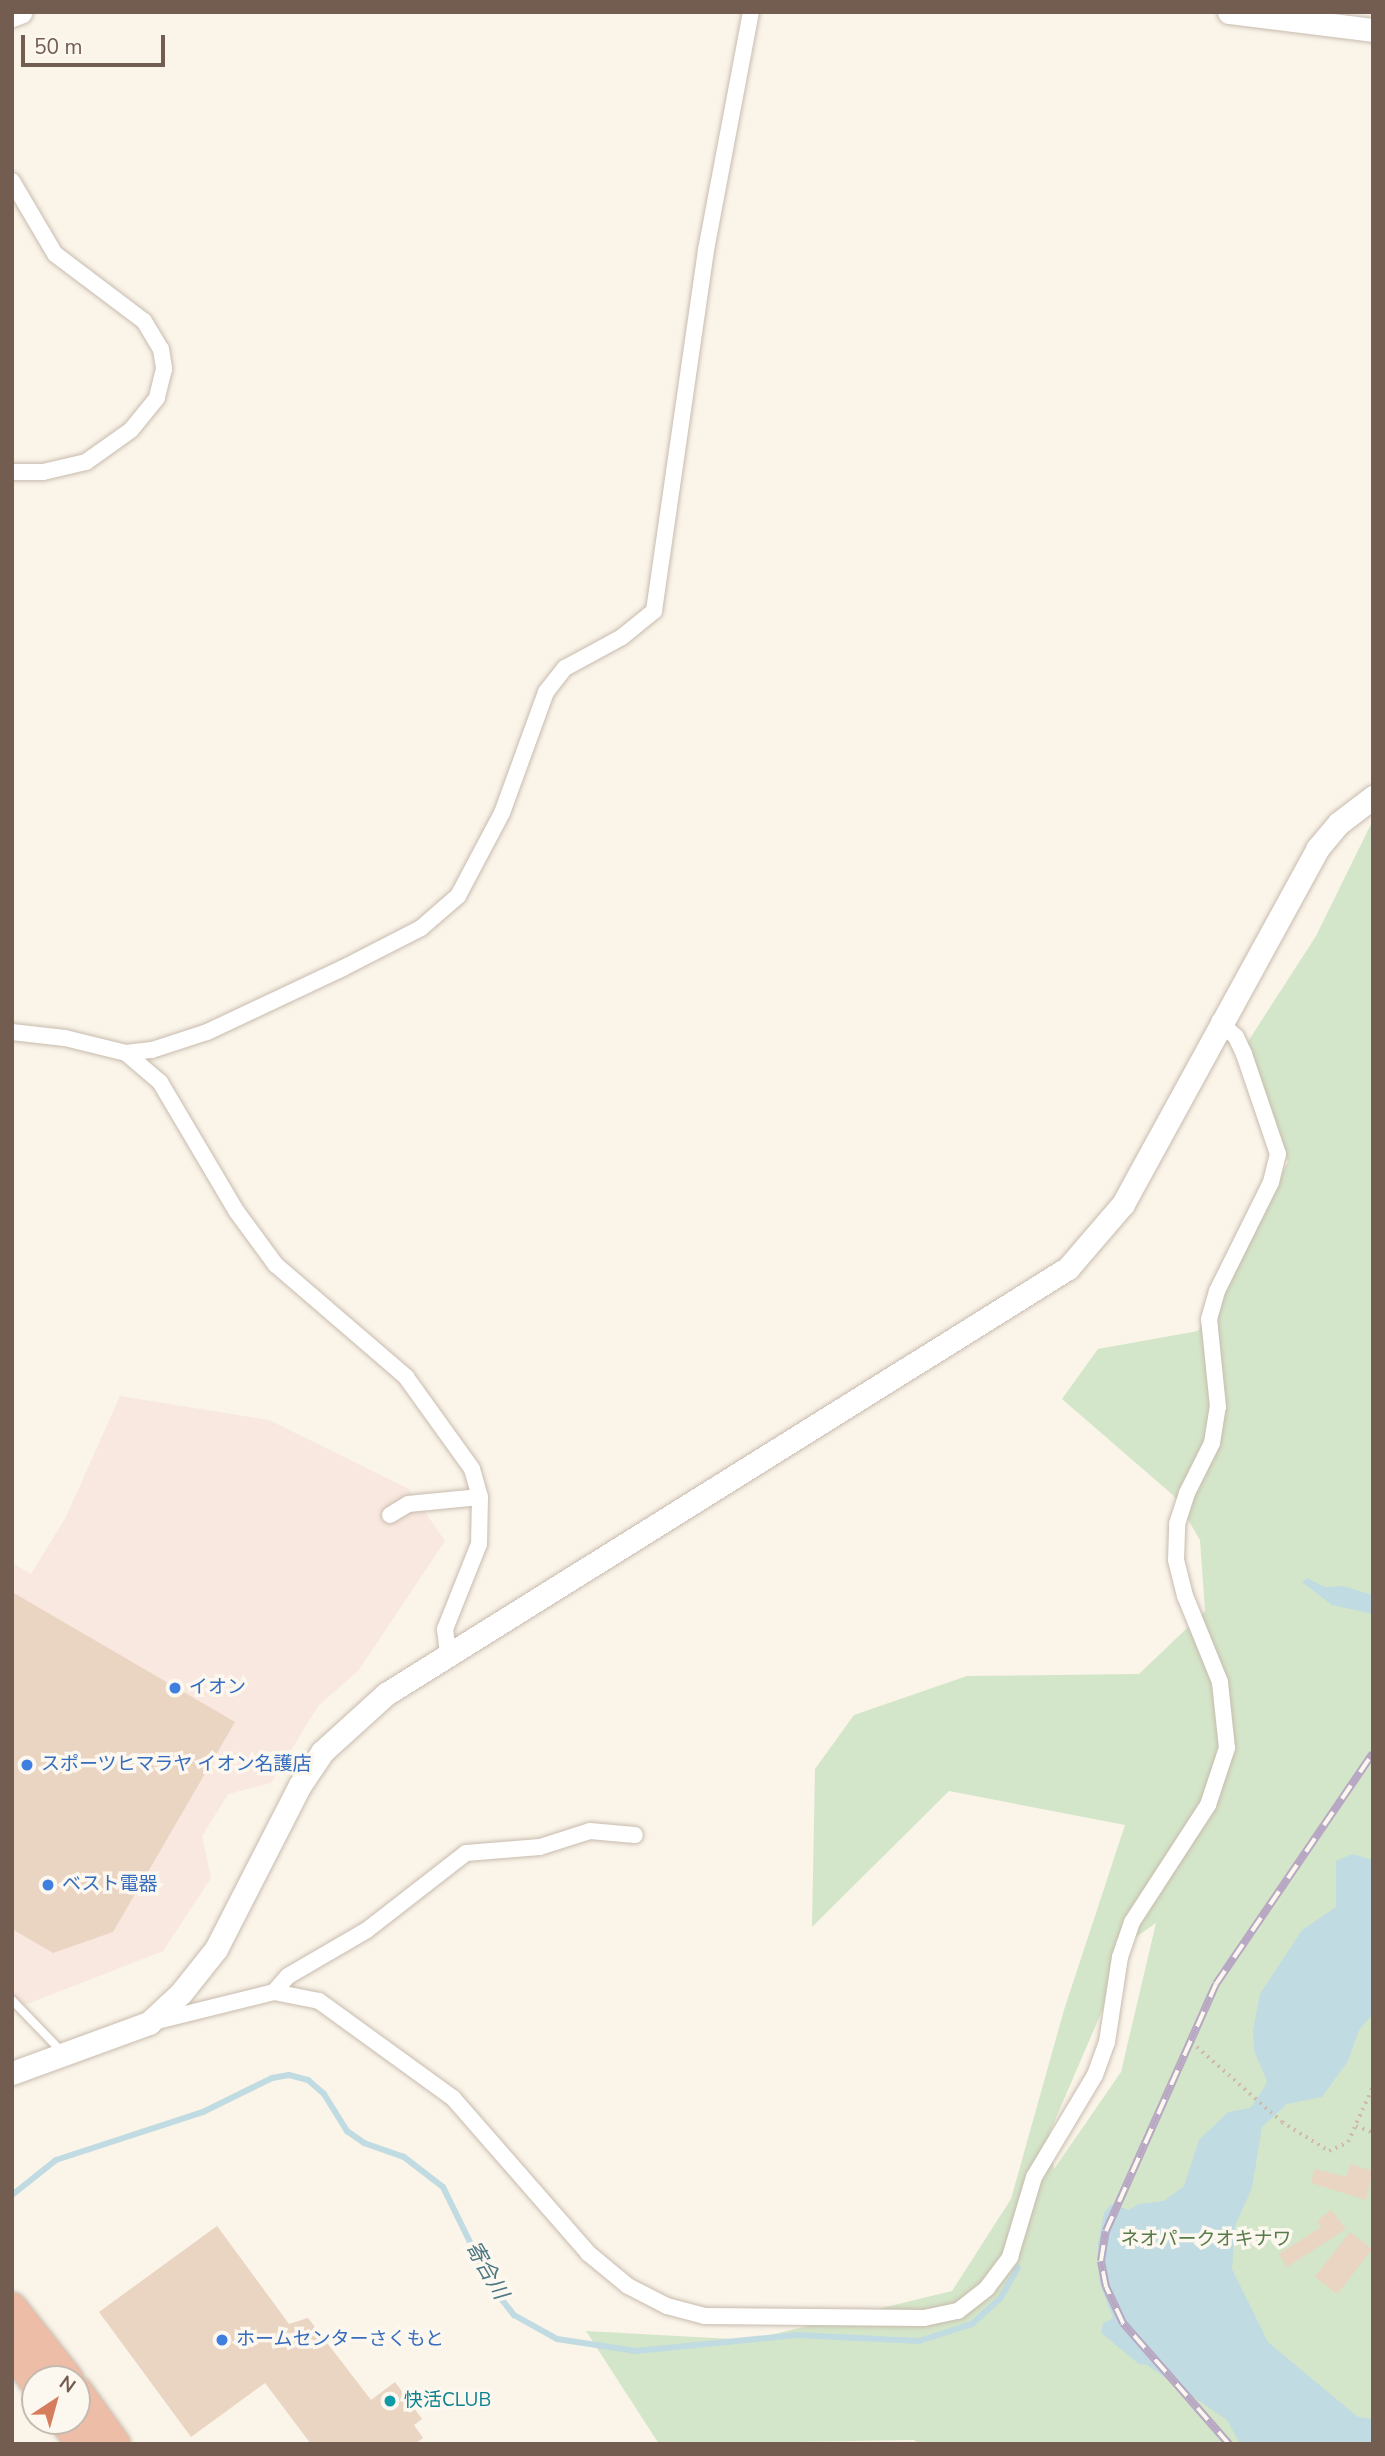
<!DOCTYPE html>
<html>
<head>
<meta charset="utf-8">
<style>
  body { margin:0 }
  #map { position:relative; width:1385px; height:2456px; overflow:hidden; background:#faf4e9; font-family:"Nunito Sans","Noto Sans JP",sans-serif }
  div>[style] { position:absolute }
  .commercial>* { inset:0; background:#f9e8df }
  .green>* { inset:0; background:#d4e6c9 }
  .water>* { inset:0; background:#c0dbe2 }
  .stream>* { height:6px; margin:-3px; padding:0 3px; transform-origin:3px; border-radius:3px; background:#c0dbe2 }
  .building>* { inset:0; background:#ead4c2; transform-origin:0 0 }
  .path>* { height:3.5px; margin-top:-1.75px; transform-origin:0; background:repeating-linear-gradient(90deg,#d1b9a7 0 2px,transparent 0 7px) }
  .roads { filter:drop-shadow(0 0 2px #c8bbae) drop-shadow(0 0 2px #c8bbae) }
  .lane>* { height:8px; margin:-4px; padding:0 4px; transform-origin:4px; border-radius:4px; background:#fff }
  .street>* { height:16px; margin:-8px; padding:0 8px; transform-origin:8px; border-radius:8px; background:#fff }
  .secondary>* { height:23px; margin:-11.5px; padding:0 11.5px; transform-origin:11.5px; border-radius:11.5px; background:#fff }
  .highway>* { height:30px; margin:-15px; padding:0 15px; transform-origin:15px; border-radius:15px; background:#edbda8 }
  .rail>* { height:8px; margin-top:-4px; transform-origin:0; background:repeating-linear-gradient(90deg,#fdf8ef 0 16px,#b8a8c3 0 32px); box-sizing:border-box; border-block:2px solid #b8a8c3 }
  .dots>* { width:19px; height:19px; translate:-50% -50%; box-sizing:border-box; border:4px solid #fdf8ef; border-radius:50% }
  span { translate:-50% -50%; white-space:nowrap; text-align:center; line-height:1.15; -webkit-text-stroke:7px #fdf8ef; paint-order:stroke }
  .shop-label { font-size:19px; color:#366cbe }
  .left { translate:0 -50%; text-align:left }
  .park-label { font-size:19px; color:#587b4c }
  .culture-label { font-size:19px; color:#0d838f }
  .water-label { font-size:21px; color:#4c7782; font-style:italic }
  .frame { position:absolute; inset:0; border:14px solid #725d50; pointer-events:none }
  .north { position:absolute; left:21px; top:2365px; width:70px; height:70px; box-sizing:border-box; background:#fdf8ef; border:2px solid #c5baaf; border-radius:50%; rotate:36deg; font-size:19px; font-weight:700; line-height:28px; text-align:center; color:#725d50 }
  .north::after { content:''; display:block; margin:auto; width:24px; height:32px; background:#d57d5d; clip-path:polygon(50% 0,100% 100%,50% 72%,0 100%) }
  .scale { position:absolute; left:21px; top:35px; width:144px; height:32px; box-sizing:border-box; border:4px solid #725d50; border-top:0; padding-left:9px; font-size:21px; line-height:24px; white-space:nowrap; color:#725d50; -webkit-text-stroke:5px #fdf8ef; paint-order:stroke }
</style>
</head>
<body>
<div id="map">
  <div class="commercial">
    <i style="clip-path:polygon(120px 1396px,269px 1420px,409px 1489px,445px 1541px,358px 1671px,318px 1706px,271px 1783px,228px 1794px,202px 1836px,211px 1878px,163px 1951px,12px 2010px,12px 1563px,31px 1574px,66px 1517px)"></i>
  </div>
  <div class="green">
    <i style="clip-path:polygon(evenodd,1373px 820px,1373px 2444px,920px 2444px,914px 2440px,659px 2444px,586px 2331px,750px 2340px,952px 2291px,1011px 2199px,1064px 2010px,1125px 1825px,949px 1791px,812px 1927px,815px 1769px,854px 1715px,967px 1676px,1139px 1674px,1205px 1611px,1200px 1540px,1174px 1496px,1062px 1399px,1098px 1349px,1198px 1331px,1288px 1162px,1247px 1043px,1316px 936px,1373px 820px,1156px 1923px,1121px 2072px,1054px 2169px,1049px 2134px,1133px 1939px,1156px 1923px)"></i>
  </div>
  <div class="water">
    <i style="clip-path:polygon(1307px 1578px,1325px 1587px,1343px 1586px,1373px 1595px,1373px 1614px,1332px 1605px,1302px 1582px)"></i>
    <i style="clip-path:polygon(1352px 1854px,1373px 1860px,1373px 2014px,1359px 2030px,1348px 2061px,1322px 2097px,1287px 2104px,1262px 2127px,1252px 2188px,1235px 2226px,1232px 2269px,1268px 2342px,1358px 2417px,1373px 2419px,1373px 2444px,1240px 2444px,1227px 2420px,1147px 2365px,1139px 2364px,1101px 2333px,1103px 2323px,1113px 2318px,1099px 2281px,1098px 2244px,1104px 2213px,1111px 2204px,1129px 2210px,1138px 2204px,1164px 2201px,1184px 2186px,1199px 2140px,1228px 2112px,1250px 2108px,1264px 2088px,1267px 2081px,1254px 2051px,1253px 2030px,1260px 1994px,1302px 1930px,1336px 1907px,1336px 1861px)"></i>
  </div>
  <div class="stream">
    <i style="left:12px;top:2195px;width:56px;rotate:-38.5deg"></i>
    <i style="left:56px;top:2160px;width:155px;rotate:-18.1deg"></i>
    <i style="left:203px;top:2112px;width:77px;rotate:-26.2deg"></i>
    <i style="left:272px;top:2078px;width:17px;rotate:-10deg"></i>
    <i style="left:289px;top:2075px;width:20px;rotate:15deg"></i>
    <i style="left:308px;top:2080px;width:21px;rotate:41deg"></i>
    <i style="left:324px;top:2094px;width:44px;rotate:58.1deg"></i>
    <i style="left:347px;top:2131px;width:21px;rotate:35deg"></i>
    <i style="left:364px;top:2143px;width:42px;rotate:19.3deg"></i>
    <i style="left:404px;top:2157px;width:49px;rotate:37.6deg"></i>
    <i style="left:443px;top:2187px;width:111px;rotate:63.9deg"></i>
    <i style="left:492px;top:2287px;width:36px;rotate:52deg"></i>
    <i style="left:514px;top:2315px;width:49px;rotate:29.2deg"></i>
    <i style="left:557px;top:2339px;width:80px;rotate:8.6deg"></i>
    <i style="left:636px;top:2351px;width:161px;rotate:-5.7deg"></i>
    <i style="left:796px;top:2335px;width:123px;rotate:2.8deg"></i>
    <i style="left:919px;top:2341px;width:56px;rotate:-17.8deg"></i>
    <i style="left:972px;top:2324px;width:38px;rotate:-42deg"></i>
    <i style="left:1000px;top:2299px;width:36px;rotate:-60deg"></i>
  </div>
  <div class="building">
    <i style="clip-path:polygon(12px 1592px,235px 1722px,113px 1932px,53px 1953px,12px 1929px)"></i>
    <i style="clip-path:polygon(1350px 2164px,1373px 2171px,1366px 2200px,1311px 2183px,1315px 2169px,1346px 2177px)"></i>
    <i style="clip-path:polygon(1331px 2210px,1346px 2229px,1287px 2267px,1279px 2254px,1321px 2227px,1317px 2221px)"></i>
    <i style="clip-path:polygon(217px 2226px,289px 2324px,308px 2318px,371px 2400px,395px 2382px,422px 2419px,414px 2425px,423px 2438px,415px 2444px,311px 2444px,265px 2383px,191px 2437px,99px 2312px)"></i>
    <i style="left:1350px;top:2232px;width:28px;height:57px;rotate:38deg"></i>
  </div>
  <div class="path">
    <i style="left:1197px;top:2047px;width:113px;rotate:41.4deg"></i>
    <i style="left:1282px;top:2122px;width:55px;rotate:31.7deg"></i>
    <i style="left:1329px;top:2151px;width:21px;rotate:-25deg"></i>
    <i style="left:1348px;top:2142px;width:61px;rotate:-65.9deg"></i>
    <i style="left:1356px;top:2126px;width:18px;rotate:22deg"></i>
  </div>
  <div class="roads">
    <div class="lane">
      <i style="left:12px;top:2000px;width:71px;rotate:46.1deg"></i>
    </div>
    <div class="street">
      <i style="left:12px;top:181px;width:85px;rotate:59.5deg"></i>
      <i style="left:55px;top:254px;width:111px;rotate:37deg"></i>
      <i style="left:144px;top:321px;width:33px;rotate:59deg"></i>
      <i style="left:161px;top:349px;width:20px;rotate:81deg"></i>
      <i style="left:164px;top:369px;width:30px;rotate:104deg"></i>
      <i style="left:157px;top:398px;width:41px;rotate:129.1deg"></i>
      <i style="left:131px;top:430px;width:55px;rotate:144.6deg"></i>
      <i style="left:86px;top:462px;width:44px;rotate:166.9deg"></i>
      <i style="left:43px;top:472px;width:31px;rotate:180deg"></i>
      <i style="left:12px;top:1032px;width:53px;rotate:6.5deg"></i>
      <i style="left:65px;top:1038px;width:63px;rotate:13.8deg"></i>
      <i style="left:126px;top:1053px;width:26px;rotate:-7deg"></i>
      <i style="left:152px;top:1050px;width:58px;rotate:-18.1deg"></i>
      <i style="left:207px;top:1032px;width:150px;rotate:-25.2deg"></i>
      <i style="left:343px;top:968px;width:88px;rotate:-27.1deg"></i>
      <i style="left:421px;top:928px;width:49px;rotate:-40.9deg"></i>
      <i style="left:458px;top:896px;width:94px;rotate:-62.1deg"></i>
      <i style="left:502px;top:813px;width:129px;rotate:-70deg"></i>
      <i style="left:546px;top:692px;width:31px;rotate:-52deg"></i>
      <i style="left:565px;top:668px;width:65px;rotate:-28.5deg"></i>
      <i style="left:622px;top:637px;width:41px;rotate:-39.1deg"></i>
      <i style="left:654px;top:611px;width:365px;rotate:-81.8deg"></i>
      <i style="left:706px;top:250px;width:242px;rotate:-79.3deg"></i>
      <i style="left:126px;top:1053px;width:45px;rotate:40.5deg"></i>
      <i style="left:160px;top:1082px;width:151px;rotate:59.4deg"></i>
      <i style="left:237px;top:1212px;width:66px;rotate:53.7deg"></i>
      <i style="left:276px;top:1265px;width:172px;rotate:40.7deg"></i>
      <i style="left:406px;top:1377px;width:113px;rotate:54.3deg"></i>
      <i style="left:472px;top:1469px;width:29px;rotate:74deg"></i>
      <i style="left:480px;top:1497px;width:47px;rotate:91.2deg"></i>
      <i style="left:479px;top:1544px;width:92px;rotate:111.8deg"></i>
      <i style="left:445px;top:1629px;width:24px;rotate:83deg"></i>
      <i style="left:390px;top:1515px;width:21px;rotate:-31deg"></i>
      <i style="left:408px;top:1504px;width:72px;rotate:-5.6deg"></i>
      <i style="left:274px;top:1992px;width:21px;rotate:-49deg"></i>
      <i style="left:288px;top:1976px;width:91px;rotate:-30.2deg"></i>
      <i style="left:367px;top:1930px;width:125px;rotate:-37.9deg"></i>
      <i style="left:466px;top:1853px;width:74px;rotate:-4.6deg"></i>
      <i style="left:540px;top:1847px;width:52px;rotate:-17.7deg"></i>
      <i style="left:590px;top:1831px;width:45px;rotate:5.1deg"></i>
      <i style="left:153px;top:2022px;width:125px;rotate:-13.9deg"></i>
      <i style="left:274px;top:1992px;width:46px;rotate:11.3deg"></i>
      <i style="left:319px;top:2001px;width:165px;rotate:35.9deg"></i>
      <i style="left:453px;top:2098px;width:206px;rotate:48.9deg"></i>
      <i style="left:588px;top:2253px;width:52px;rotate:39.5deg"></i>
      <i style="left:628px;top:2286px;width:44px;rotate:27.1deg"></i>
      <i style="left:667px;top:2306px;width:38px;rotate:15deg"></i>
      <i style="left:704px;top:2316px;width:220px;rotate:0.5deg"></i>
      <i style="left:924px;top:2318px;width:35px;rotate:-12deg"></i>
      <i style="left:958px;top:2311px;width:37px;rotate:-38deg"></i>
      <i style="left:987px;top:2288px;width:39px;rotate:-53deg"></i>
      <i style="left:1010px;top:2257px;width:84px;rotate:-73.3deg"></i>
      <i style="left:1034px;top:2177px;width:119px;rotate:-59.1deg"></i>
      <i style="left:1095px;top:2075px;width:35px;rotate:-70deg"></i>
      <i style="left:1107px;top:2042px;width:86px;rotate:-81.3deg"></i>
      <i style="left:1120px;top:1957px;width:37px;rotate:-71deg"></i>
      <i style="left:1132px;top:1922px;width:140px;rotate:-57deg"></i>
      <i style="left:1208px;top:1805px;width:60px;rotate:-71.6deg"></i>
      <i style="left:1227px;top:1748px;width:66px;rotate:-96.1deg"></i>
      <i style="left:1220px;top:1682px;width:93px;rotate:-112.1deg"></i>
      <i style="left:1185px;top:1596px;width:37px;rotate:-104deg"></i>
      <i style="left:1176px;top:1560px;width:36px;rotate:-88deg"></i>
      <i style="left:1177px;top:1524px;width:33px;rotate:-72deg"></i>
      <i style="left:1187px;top:1493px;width:56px;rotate:-63.4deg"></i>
      <i style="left:1212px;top:1443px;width:36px;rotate:-81deg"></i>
      <i style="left:1218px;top:1407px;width:88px;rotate:-95.8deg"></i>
      <i style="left:1209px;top:1319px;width:29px;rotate:-74deg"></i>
      <i style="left:1217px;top:1291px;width:122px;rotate:-63.6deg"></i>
      <i style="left:1271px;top:1182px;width:29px;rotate:-76deg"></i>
      <i style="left:1278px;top:1154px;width:106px;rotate:-108.8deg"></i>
      <i style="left:1244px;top:1054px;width:19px;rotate:-115deg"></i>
      <i style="left:1236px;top:1037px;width:23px;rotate:-137deg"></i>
    </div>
    <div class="secondary">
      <i style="left:1229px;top:12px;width:145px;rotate:7.1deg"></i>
      <i style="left:12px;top:15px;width:9px;rotate:-21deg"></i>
      <i style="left:12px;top:2073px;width:146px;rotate:-20.1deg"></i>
      <i style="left:149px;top:2023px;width:44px;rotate:-43.2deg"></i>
      <i style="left:181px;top:1993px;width:56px;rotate:-51.5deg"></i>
      <i style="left:216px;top:1949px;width:184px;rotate:-62.9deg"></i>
      <i style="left:300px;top:1785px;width:40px;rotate:-56deg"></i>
      <i style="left:322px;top:1752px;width:86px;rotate:-42.2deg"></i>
      <i style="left:386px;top:1694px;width:804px;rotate:-31.99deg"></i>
      <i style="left:1068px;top:1268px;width:84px;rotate:-49.3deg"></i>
      <i style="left:1123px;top:1204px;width:405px;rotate:-61.3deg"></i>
      <i style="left:1317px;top:849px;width:34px;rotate:-50deg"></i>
      <i style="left:1339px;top:823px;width:43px;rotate:-37.4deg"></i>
    </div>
    <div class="highway">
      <i style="left:12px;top:2308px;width:90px;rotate:51.7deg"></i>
      <i style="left:12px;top:2351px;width:38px;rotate:53deg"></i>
      <i style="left:77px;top:2391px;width:65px;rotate:54.4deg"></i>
      <i style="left:65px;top:2421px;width:28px;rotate:55deg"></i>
    </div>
  </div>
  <div class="rail">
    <i style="left:1229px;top:2444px;width:161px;rotate:-131.2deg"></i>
    <i style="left:1123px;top:2323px;width:40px;rotate:-115deg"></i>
    <i style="left:1106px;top:2287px;width:26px;rotate:-101deg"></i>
    <i style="left:1101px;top:2261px;width:30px;rotate:-81deg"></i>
    <i style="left:1106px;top:2231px;width:270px;rotate:-66deg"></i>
    <i style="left:1216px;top:1984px;width:279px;rotate:-55.8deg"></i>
  </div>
  <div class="dots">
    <i style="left:175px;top:1688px;background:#3f7fe0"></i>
    <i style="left:27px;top:1765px;background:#3f7fe0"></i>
    <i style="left:48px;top:1885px;background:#3f7fe0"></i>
    <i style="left:222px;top:2340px;background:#3f7fe0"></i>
    <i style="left:390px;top:2401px;background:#0f9aa8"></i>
  </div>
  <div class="shop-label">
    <span class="left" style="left:189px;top:1688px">イオン</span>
    <span class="left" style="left:41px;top:1765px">スポーツヒマラヤ イオン名護店</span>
    <span class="left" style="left:62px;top:1885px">ベスト電器</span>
    <span class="left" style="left:236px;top:2340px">ホームセンターさくもと</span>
  </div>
  <div class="park-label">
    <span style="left:1206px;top:2240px">ネオパークオキナワ</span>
  </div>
  <div class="culture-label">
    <span class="left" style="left:404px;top:2401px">快活CLUB</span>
  </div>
  <div class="water-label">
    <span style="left:487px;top:2270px;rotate:60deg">寄合川</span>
  </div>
  <div class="frame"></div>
  <div class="north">N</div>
  <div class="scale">50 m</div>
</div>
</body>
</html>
